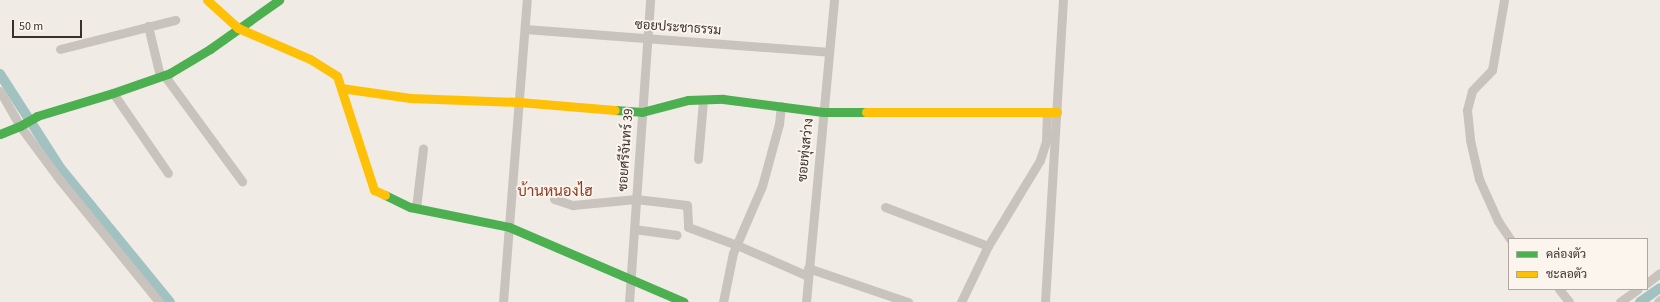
<!DOCTYPE html>
<html>
<head>
<meta charset="utf-8">
<style>
  body { margin:0 }
  #map { position:relative; width:1660px; height:302px; overflow:hidden; background:#f0ebe5; font-family:"Source Sans 3",Sarabun,sans-serif }
  div>[style] { position:absolute }
  .canal>* { height:10px; margin:-5px; padding:0 5px; transform-origin:5px; border-radius:5px; background:#a1c2c1 }
  .street>* { height:9px; margin:-4.5px; padding:0 4.5px; transform-origin:4.5px; border-radius:4.5px; background:#c9c3be }
  .fast>* { height:9px; margin:-4.5px; padding:0 4.5px; transform-origin:4.5px; border-radius:4.5px; background:#4caf50 }
  .slow>* { height:9px; margin:-4.5px; padding:0 4.5px; transform-origin:4.5px; border-radius:4.5px; background:#ffc107 }
  span { translate:-50% -50%; white-space:nowrap; text-align:center; line-height:1.15; -webkit-text-stroke:3.5px #fbf5ee; paint-order:stroke }
  .street-label { font-size:13px; color:#3b302b }
  .quarter-label { font-size:15px; color:#8c3b22 }
  .legend { position:absolute; left:1508px; top:238px; width:140px; height:52px; box-sizing:border-box; background:#fbf5ee; border:1px solid #aea6a0; margin:0; padding:5px 7px; list-style:none; font-size:12px; color:#3b302b }
  .legend li { display:flex; align-items:center; gap:8px; height:20px }
  .legend b { width:20px; border:1px solid #aea6a0 }
  .scale { position:absolute; left:12px; top:20px; width:70px; height:18px; box-sizing:border-box; border:2px solid #3b302b; border-top:0; padding-left:5px; font-size:12px; line-height:14px; white-space:nowrap; color:#3b302b; -webkit-text-stroke:3px #fbf5ee; paint-order:stroke }
</style>
</head>
<body>
<div id="map">
  <div class="canal">
    <i style="left:0;top:74px;width:113px;rotate:57.3deg"></i>
    <i style="left:61px;top:169px;width:172px;rotate:50.7deg"></i>
    <i style="left:1640px;top:302px;width:24px;rotate:-35deg"></i>
  </div>
  <div class="street">
    <i style="left:1504px;top:0;width:71px;rotate:99.7deg"></i>
    <i style="left:1492px;top:70px;width:29px;rotate:134deg"></i>
    <i style="left:1472px;top:91px;width:20px;rotate:105deg"></i>
    <i style="left:1467px;top:110px;width:30px;rotate:84deg"></i>
    <i style="left:1470px;top:140px;width:40px;rotate:77deg"></i>
    <i style="left:1479px;top:179px;width:46px;rotate:65.7deg"></i>
    <i style="left:1498px;top:221px;width:22px;rotate:56deg"></i>
    <i style="left:148px;top:26px;width:51px;rotate:76.5deg"></i>
    <i style="left:525px;top:29px;width:305px;rotate:4.3deg"></i>
    <i style="left:60px;top:49px;width:119px;rotate:-14.2deg"></i>
    <i style="left:164px;top:75px;width:132px;rotate:53.7deg"></i>
    <i style="left:0;top:91px;width:40px;rotate:60.3deg"></i>
    <i style="left:20px;top:126px;width:67px;rotate:53.5deg"></i>
    <i style="left:60px;top:180px;width:157px;rotate:50.9deg"></i>
    <i style="left:113px;top:93px;width:97px;rotate:55.5deg"></i>
    <i style="left:698px;top:159px;width:58px;rotate:-85.1deg"></i>
    <i style="left:554px;top:199px;width:20px;rotate:18deg"></i>
    <i style="left:573px;top:205px;width:63px;rotate:-5.4deg"></i>
    <i style="left:636px;top:199px;width:51px;rotate:6.7deg"></i>
    <i style="left:687px;top:205px;width:22px;rotate:87deg"></i>
    <i style="left:688px;top:227px;width:52px;rotate:20.2deg"></i>
    <i style="left:737px;top:245px;width:77px;rotate:23.6deg"></i>
    <i style="left:885px;top:207px;width:110px;rotate:20.7deg"></i>
    <i style="left:416px;top:208px;width:60px;rotate:-83.3deg"></i>
    <i style="left:634px;top:229px;width:43px;rotate:7.9deg"></i>
    <i style="left:808px;top:268px;width:106px;rotate:18.8deg"></i>
    <i style="left:1647px;top:283px;width:16px;rotate:-38deg"></i>
    <i style="left:1559px;top:289px;width:16px;rotate:52deg"></i>
    <i style="left:503px;top:302px;width:303px;rotate:-85.5deg"></i>
    <i style="left:629px;top:302px;width:303px;rotate:-86deg"></i>
    <i style="left:723px;top:302px;width:50px;rotate:-78.5deg"></i>
    <i style="left:733px;top:253px;width:73px;rotate:-66.6deg"></i>
    <i style="left:762px;top:186px;width:64px;rotate:-74.7deg"></i>
    <i style="left:779px;top:124px;width:18px;rotate:-84deg"></i>
    <i style="left:806px;top:302px;width:303px;rotate:-84.7deg"></i>
    <i style="left:961px;top:302px;width:62px;rotate:-64.3deg"></i>
    <i style="left:988px;top:246px;width:100px;rotate:-58.8deg"></i>
    <i style="left:1040px;top:160px;width:20px;rotate:-72deg"></i>
    <i style="left:1046px;top:141px;width:29px;rotate:-88deg"></i>
    <i style="left:1045px;top:302px;width:303px;rotate:-86.6deg"></i>
    <i style="left:1620px;top:302px;width:22px;rotate:-36deg"></i>
    <i style="left:1658px;top:302px;width:3px;rotate:-45deg"></i>
  </div>
  <div class="fast">
    <i style="left:615px;top:110px;width:27px;rotate:4deg"></i>
    <i style="left:642px;top:112px;width:48px;rotate:-14.6deg"></i>
    <i style="left:688px;top:100px;width:35px;rotate:-2deg"></i>
    <i style="left:723px;top:99px;width:101px;rotate:7.4deg"></i>
    <i style="left:823px;top:112px;width:43px"></i>
    <i style="left:0;top:134px;width:22px;rotate:-22deg"></i>
    <i style="left:20px;top:126px;width:20px;rotate:-30deg"></i>
    <i style="left:37px;top:116px;width:79px;rotate:-16.8deg"></i>
    <i style="left:113px;top:93px;width:60px;rotate:-19.3deg"></i>
    <i style="left:170px;top:73px;width:47px;rotate:-31deg"></i>
    <i style="left:210px;top:49px;width:85px;rotate:-35.4deg"></i>
    <i style="left:385px;top:195px;width:28px;rotate:26deg"></i>
    <i style="left:410px;top:207px;width:101px;rotate:11.4deg"></i>
    <i style="left:509px;top:227px;width:190px;rotate:23.2deg"></i>
  </div>
  <div class="slow">
    <i style="left:207px;top:0;width:42px;rotate:42.1deg"></i>
    <i style="left:238px;top:28px;width:78px;rotate:23.3deg"></i>
    <i style="left:310px;top:59px;width:32px;rotate:32deg"></i>
    <i style="left:337px;top:76px;width:120px;rotate:72deg"></i>
    <i style="left:374px;top:190px;width:12px;rotate:24deg"></i>
    <i style="left:341px;top:88px;width:70px;rotate:8.2deg"></i>
    <i style="left:410px;top:98px;width:109px;rotate:2.1deg"></i>
    <i style="left:519px;top:102px;width:96px;rotate:4.8deg"></i>
    <i style="left:866px;top:112px;width:191px"></i>
  </div>
  <div class="street-label">
    <span style="left:678px;top:28px;rotate:4deg">ซอยประชาธรรม</span>
    <span style="left:626px;top:150px;rotate:-86deg">ซอยศรีจันทร์ 39</span>
    <span style="left:806px;top:150px;rotate:-84deg">ซอยทุ่งสว่าง</span>
  </div>
  <div class="quarter-label">
    <span style="left:555px;top:192px">บ้านหนองไฮ</span>
  </div>
  <ul class="legend">
  <li><b style="height:5px;background:#4caf50"></b>คล่องตัว</li>
  <li><b style="height:5px;background:#ffc107"></b>ชะลอตัว</li>
  </ul>
  <div class="scale">50 m</div>
</div>
</body>
</html>
